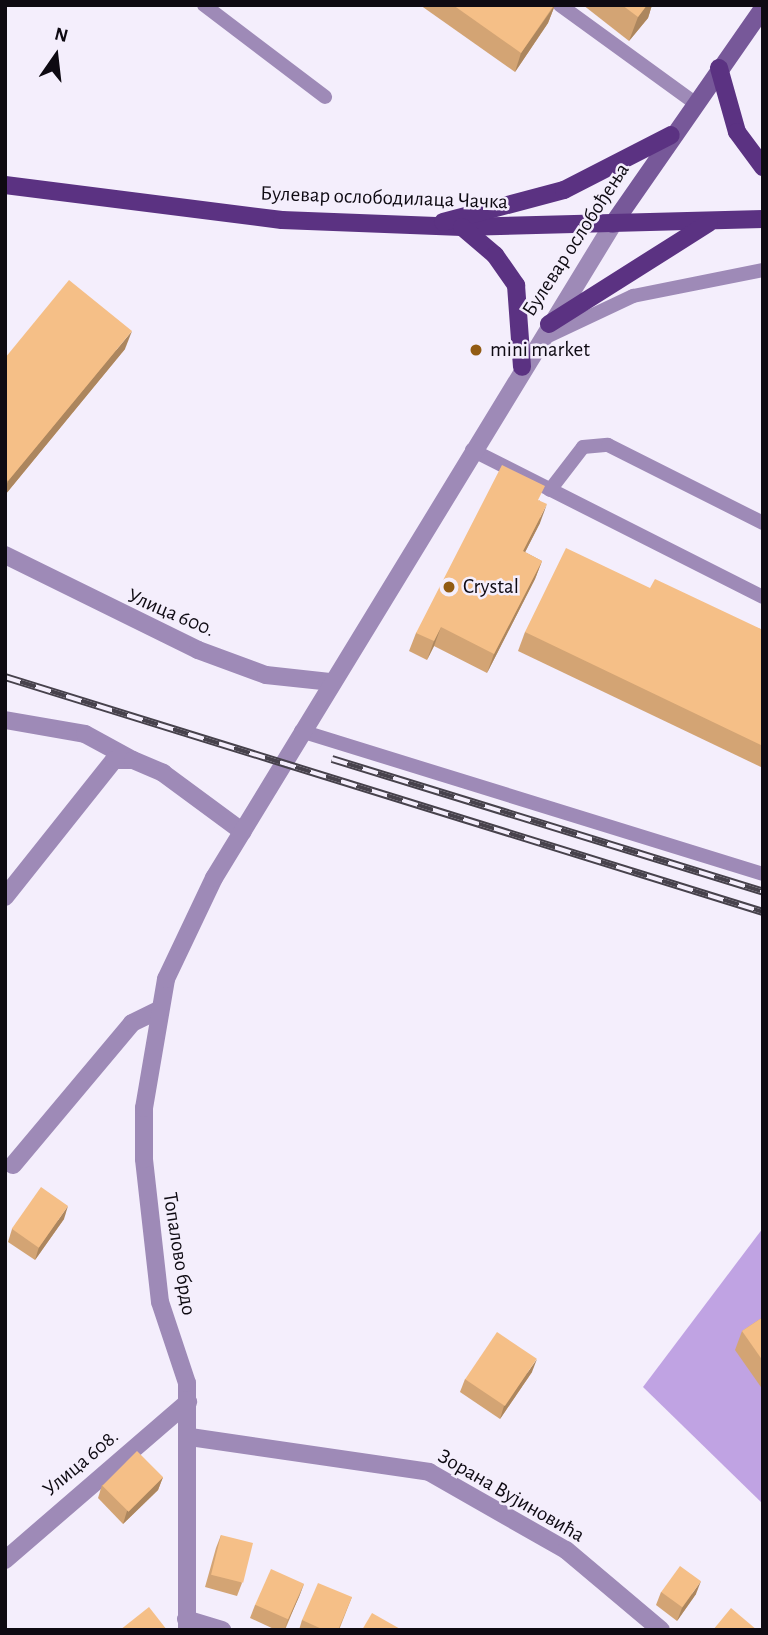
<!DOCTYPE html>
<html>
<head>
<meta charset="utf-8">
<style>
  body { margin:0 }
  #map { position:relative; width:768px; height:1635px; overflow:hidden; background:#f4eefc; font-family:"Alegreya Sans",sans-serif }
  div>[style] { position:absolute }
  .forest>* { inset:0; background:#c0a3e3 }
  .lane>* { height:14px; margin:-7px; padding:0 7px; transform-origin:7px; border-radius:7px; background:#9e8ab7 }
  .street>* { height:18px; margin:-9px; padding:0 9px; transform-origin:9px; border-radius:9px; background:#9e8ab7 }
  .secondary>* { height:18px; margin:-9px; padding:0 9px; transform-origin:9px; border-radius:9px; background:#775899 }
  .primary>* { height:18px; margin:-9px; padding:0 9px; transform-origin:9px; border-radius:9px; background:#5b3282 }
  .rail>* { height:8px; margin-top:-4px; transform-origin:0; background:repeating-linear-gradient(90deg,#f4eefc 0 16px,#47424c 0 32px); box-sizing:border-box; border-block:2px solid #47424c }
  .wall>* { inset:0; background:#d3a474 }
  .shaded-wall>* { inset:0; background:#ac865e }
  .building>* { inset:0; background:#f5bf87; transform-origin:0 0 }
  .dots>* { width:19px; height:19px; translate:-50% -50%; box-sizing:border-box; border:4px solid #f4eefc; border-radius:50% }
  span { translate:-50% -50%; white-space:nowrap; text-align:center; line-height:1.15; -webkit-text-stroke:5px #f4eefc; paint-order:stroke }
  .street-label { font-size:21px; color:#0e0a12 }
  .poi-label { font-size:21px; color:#0e0a12 }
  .left { translate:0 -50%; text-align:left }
  .frame { position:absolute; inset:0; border:7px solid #0e0a12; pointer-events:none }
  .north { position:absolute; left:21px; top:21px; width:70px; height:70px; -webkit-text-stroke:5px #f4eefc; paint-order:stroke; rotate:14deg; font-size:19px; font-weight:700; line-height:28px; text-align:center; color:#0e0a12 }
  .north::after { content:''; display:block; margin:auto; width:24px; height:32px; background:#0e0a12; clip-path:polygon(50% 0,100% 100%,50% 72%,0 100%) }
</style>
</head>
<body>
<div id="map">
  <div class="forest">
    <i style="clip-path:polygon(763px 1228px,763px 1504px,643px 1387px)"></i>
  </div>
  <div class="lane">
    <i style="left:204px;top:5px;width:152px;rotate:37.2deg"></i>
    <i style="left:560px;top:5px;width:167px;rotate:36deg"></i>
    <i style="left:542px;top:339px;width:101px;rotate:-25.3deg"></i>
    <i style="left:633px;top:296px;width:133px;rotate:-11.3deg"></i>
    <i style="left:472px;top:450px;width:326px;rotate:26.8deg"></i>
    <i style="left:550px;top:490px;width:54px;rotate:-52.5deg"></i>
    <i style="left:583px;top:447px;width:25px;rotate:-5deg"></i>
    <i style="left:608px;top:445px;width:174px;rotate:26.7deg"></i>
    <i style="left:301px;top:731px;width:484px;rotate:17.2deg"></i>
  </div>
  <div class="street">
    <i style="left:5px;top:555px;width:215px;rotate:26.2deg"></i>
    <i style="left:198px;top:650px;width:72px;rotate:20.2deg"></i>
    <i style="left:266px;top:675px;width:64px;rotate:6.2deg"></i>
    <i style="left:5px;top:720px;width:81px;rotate:9.9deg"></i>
    <i style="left:85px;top:734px;width:52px;rotate:28.5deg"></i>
    <i style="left:5px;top:897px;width:175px;rotate:-51.5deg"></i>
    <i style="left:114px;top:760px;width:19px"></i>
    <i style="left:133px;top:760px;width:33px;rotate:23deg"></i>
    <i style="left:163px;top:773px;width:99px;rotate:36.4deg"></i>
    <i style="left:13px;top:1165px;width:185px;rotate:-50deg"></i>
    <i style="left:132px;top:1023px;width:30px;rotate:-26deg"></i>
    <i style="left:190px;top:1437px;width:242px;rotate:8.3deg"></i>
    <i style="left:429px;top:1472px;width:158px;rotate:29.7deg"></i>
    <i style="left:566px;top:1550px;width:124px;rotate:40.1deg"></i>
    <i style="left:5px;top:1560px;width:242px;rotate:-40.8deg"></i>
    <i style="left:186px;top:1619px;width:38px;rotate:17deg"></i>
    <i style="left:187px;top:1630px;width:247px;rotate:-90deg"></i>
    <i style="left:187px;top:1383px;width:85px;rotate:-108.4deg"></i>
    <i style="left:160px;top:1302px;width:144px;rotate:-96.4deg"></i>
    <i style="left:144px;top:1159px;width:51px;rotate:-90deg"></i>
    <i style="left:144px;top:1108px;width:131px;rotate:-80.3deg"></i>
    <i style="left:166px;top:979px;width:112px;rotate:-64.6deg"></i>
    <i style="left:214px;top:878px;width:766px;rotate:-58.61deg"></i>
  </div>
  <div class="secondary">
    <i style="left:613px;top:224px;width:263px;rotate:-55.2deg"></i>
  </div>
  <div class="primary">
    <i style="left:719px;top:68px;width:66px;rotate:74.3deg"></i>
    <i style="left:737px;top:132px;width:44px;rotate:53.4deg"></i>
    <i style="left:5px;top:185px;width:279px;rotate:7.2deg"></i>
    <i style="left:282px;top:220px;width:180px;rotate:2.2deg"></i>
    <i style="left:462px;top:227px;width:301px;rotate:-1.5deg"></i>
    <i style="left:443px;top:222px;width:125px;rotate:-14.8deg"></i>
    <i style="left:564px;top:190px;width:120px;rotate:-27.2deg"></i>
    <i style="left:462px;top:227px;width:43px;rotate:40.3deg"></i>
    <i style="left:495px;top:255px;width:37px;rotate:55deg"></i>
    <i style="left:516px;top:285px;width:82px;rotate:85.8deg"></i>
    <i style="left:549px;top:324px;width:189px;rotate:-32.3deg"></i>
  </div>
  <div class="rail">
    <i style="left:5px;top:677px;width:794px;rotate:17.22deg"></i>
    <i style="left:332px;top:759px;width:451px;rotate:17.1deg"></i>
  </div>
  <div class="wall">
    <i style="clip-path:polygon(420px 5px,555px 5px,548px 23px,515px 72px)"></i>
    <i style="clip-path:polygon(583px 5px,652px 5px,648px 18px,629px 41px)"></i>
    <i style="clip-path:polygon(125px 349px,5px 495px,5px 358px)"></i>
    <i style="clip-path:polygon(540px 500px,540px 523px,525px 552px,542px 561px,535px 579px,487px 673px,434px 646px,427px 660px,409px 651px,416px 633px)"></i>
    <i style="clip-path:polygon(650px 588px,763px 630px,763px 768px,518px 651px,525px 632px)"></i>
    <i style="clip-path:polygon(64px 1219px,35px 1260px,8px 1242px,12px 1229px)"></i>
    <i style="clip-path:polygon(763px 1317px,763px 1390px,735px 1350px,742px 1331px)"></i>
    <i style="clip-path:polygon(532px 1372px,500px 1419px,460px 1392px,465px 1379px)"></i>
    <i style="clip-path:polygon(163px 1477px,158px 1490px,123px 1524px,98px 1498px,102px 1485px)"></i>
    <i style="clip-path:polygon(221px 1535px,242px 1583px,237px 1596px,205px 1587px,216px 1548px)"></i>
    <i style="clip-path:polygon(304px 1584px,285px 1630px,276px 1630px,250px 1618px,255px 1605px)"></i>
    <i style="clip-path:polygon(661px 1592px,696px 1594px,677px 1621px,656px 1605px)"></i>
    <i style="clip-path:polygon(352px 1597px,339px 1630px,299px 1630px,302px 1620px)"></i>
  </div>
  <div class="shaded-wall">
    <i style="clip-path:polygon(555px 5px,548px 23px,515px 72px,521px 53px)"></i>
    <i style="clip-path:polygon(647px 5px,652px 5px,648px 18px,629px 41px,638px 17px)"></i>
    <i style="clip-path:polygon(132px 331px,125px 349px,5px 495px,5px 489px,8px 481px)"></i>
    <i style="clip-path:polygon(547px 504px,540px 523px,516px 570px,523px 551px)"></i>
    <i style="clip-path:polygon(542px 561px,535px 579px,487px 673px,494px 654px)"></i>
    <i style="clip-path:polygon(441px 627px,434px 646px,427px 660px,434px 641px)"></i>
    <i style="clip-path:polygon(68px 1206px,64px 1219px,35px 1260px,39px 1247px)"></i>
    <i style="clip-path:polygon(537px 1359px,532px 1372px,500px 1419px,504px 1406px)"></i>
    <i style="clip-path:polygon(163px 1477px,158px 1490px,123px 1524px,127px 1511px)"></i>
    <i style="clip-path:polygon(701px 1581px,696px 1594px,677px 1621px,682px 1608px)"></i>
    <i style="clip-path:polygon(304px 1584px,299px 1597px,284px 1630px,288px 1620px)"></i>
  </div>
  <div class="building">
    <i style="clip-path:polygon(453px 5px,554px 5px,521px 53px)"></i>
    <i style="clip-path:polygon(622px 5px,647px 5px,638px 17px)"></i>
    <i style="clip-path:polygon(69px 280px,132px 331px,8px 481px,5px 478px,5px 358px)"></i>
    <i style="clip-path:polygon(502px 465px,545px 486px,538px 500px,547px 504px,523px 551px,542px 561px,494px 654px,441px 627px,434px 641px,416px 633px)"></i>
    <i style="clip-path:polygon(566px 548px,650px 588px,655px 579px,763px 630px,763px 746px,525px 632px)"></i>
    <i style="left:41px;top:1187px;width:33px;height:51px;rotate:35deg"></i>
    <i style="clip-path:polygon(763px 1317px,763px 1361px,742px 1331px)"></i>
    <i style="left:497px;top:1332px;width:48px;height:57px;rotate:34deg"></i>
    <i style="left:137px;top:1451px;width:37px;height:49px;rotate:45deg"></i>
    <i style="left:221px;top:1535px;width:33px;height:41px;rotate:14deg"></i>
    <i style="left:680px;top:1566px;width:26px;height:32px;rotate:36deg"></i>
    <i style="left:271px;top:1569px;width:36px;height:39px;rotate:24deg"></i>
    <i style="clip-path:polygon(318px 1583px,352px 1597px,338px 1630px,324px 1630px,302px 1620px)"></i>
    <i style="clip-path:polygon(149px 1607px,167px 1630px,120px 1630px)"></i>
    <i style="clip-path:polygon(731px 1608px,757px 1630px,713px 1630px)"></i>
    <i style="clip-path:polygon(372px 1613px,402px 1630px,362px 1630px)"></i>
  </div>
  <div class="dots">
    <i style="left:476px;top:350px;background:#925b13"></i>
    <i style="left:449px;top:587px;background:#925b13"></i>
  </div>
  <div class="street-label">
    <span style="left:384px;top:198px;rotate:2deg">Булевар ослободилаца Чачка</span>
    <span style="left:576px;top:240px;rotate:-57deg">Булевар ослобођења</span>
    <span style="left:171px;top:613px;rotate:23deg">Улица 600.</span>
    <span style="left:179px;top:1254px;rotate:81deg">Топалово брдо</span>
    <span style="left:81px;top:1463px;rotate:-40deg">Улица 608.</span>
    <span style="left:511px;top:1496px;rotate:30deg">Зорана Вујиновића</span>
  </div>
  <div class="poi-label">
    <span class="left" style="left:490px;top:350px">mini market</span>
    <span class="left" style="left:463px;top:587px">Crystal</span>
  </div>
  <div class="frame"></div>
  <div class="north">N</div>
</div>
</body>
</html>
